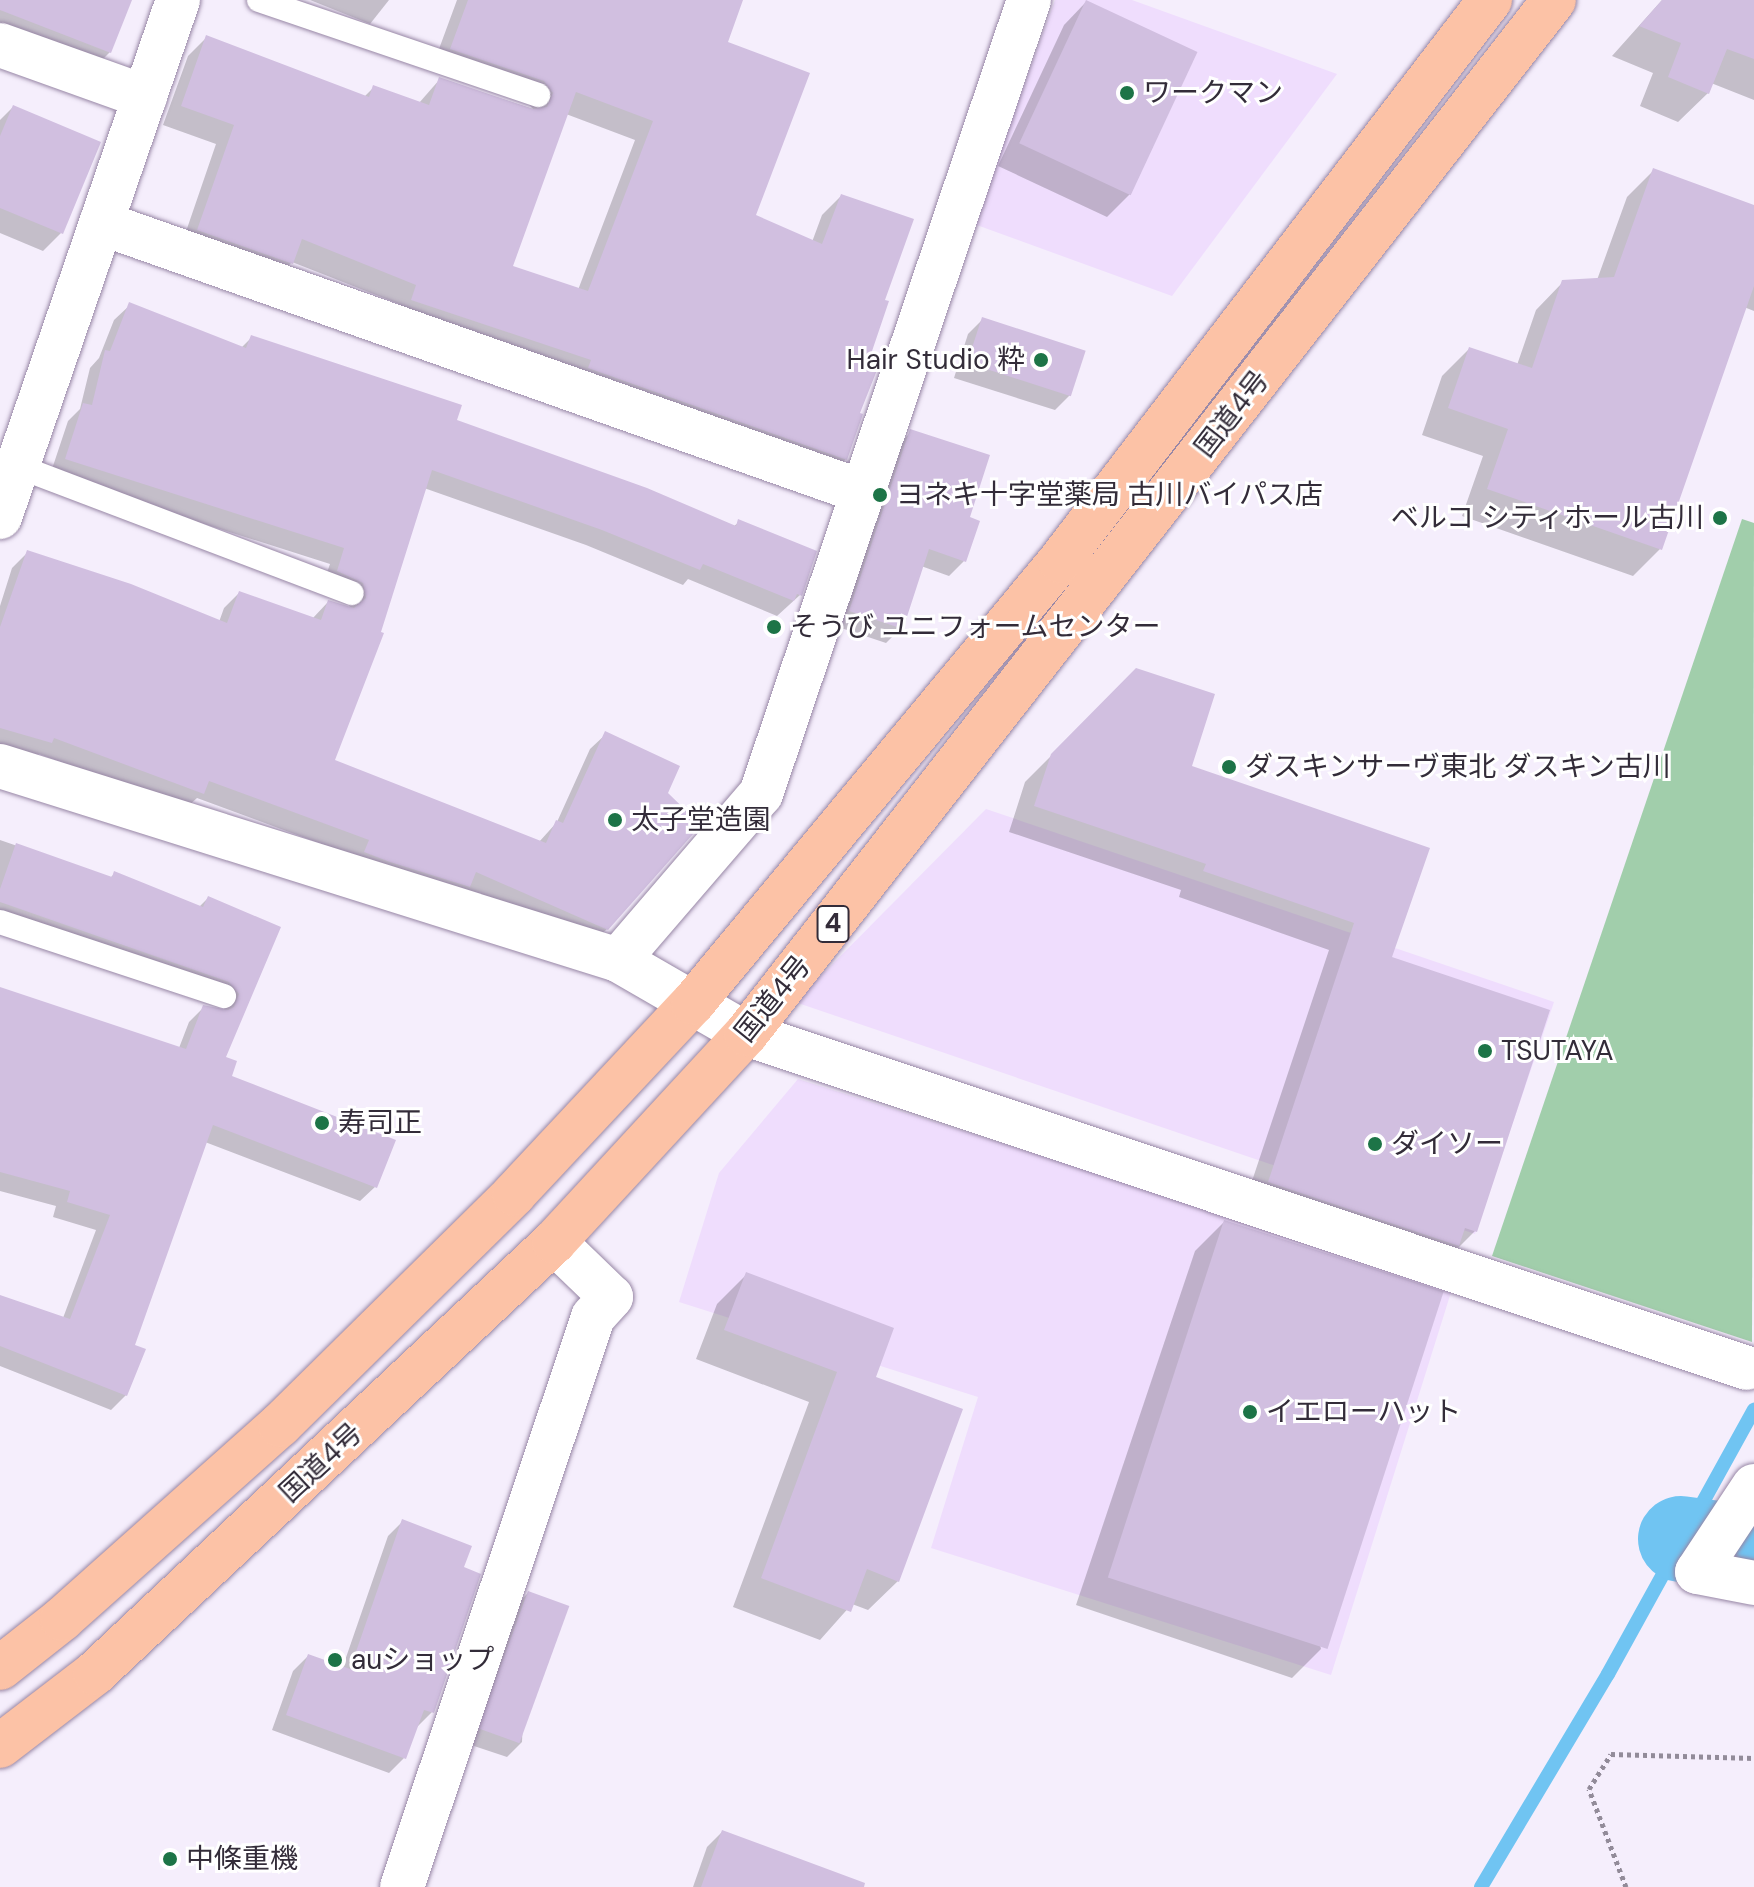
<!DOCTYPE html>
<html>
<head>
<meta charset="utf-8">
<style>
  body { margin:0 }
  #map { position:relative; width:1754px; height:1887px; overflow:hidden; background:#f5eefc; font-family:"DM Sans","Noto Sans JP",sans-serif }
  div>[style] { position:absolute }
  .built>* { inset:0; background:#efddfd }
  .green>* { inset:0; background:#a1ceab }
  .shadow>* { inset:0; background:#0003 }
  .stream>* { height:14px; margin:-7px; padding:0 7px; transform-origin:7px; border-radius:7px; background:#70c4f2 }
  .river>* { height:86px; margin:-43px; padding:0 43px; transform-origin:43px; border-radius:43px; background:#70c4f2 }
  .building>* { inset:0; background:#d1bfe0; transform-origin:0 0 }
  .path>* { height:5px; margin-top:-2.5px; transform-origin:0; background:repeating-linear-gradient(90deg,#928b99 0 4px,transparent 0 8px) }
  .roads { filter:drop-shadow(0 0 2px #9786a5) drop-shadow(0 0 2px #9786a5) }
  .service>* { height:24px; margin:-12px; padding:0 12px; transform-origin:12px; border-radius:12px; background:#fff }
  .minor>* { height:44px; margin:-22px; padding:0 22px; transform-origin:22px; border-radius:22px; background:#fff }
  .trunk>* { height:44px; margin:-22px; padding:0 22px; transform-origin:22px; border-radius:22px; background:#fcc2a6 }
  .dots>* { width:22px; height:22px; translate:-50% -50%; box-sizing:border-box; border:4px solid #fff; border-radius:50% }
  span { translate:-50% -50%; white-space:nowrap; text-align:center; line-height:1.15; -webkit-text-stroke:6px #fff; paint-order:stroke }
  .shield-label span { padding:2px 6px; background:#fff; border:2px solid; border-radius:6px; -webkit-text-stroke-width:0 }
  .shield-label { font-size:26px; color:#332c39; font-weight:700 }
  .poi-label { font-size:28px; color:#332c39 }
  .left { translate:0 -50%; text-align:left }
  .right { translate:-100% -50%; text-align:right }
  .street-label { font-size:28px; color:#332c39 }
</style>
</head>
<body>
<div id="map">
  <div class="built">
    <i style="clip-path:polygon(1055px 0,1132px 0,1337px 74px,1172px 296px,974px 224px)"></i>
    <i style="clip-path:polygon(986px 809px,1554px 1002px,1475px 1234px,795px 1002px)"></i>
    <i style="clip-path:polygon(798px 1079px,1453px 1286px,1331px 1675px,931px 1548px,978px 1397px,679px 1302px,719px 1173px)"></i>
  </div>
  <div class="green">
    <i style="clip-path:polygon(1742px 519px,1754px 523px,1752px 1342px,1492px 1256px)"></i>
  </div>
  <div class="shadow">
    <i style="clip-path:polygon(0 0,123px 0,110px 52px,95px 67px,0 28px)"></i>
    <i style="clip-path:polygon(310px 0,389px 0,370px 24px)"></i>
    <i style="clip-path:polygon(evenodd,457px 0,741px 0,725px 43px,754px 216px,812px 242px,822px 215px,841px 196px,882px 301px,846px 459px,827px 478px,393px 319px,399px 304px,292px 262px,273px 282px,180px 249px,216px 144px,163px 125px,188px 56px,207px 37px,364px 97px,374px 87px,419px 103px,440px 79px,533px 109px,525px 100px,432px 68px,457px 0,566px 114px,635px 140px,578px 290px,510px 267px,566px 114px)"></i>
    <i style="clip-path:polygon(1662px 0,1754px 0,1754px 100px,1711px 83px,1708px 93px,1678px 122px,1640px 106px,1653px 73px,1612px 56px)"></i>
    <i style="clip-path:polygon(1086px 2px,1130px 194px,1107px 217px,998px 166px,1064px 25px)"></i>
    <i style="clip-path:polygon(13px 107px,61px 233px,43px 251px,0 233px,0 120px)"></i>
    <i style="clip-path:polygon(1654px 170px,1754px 207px,1754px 311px,1744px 307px,1660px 549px,1633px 576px,1462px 516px,1483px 456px,1422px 435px,1442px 376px,1469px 349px,1517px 365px,1536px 310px,1563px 282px,1597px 280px,1627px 197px)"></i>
    <i style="clip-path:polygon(130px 305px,241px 348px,252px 337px,454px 421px,733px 527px,739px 522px,800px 595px,777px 616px,688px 579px,683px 585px,586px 545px,424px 488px,332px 761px,539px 842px,557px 822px,590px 749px,606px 734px,607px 929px,591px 944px,197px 798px,186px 808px,39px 754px,35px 758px,0 748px,0 606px,12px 568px,27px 553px,219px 622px,224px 608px,239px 593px,312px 619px,328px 602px,350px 609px,348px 598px,322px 587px,330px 564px,50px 475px,68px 421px,80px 409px,90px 368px,99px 358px,114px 320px)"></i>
    <i style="clip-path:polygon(983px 319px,1070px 395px,1055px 410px,954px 378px,968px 334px)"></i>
    <i style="clip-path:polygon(911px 432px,967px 518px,964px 561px,949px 576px,921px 566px,901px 628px,886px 643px,835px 626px,896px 447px)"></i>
    <i style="clip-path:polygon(1137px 670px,1189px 767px,1427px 849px,1390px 958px,1475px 1231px,1449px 1257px,1243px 1208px,1329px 950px,1179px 897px,1181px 890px,1009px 832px,1025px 782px)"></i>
    <i style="clip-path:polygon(0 840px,110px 878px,115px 873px,199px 907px,208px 898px,278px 928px,224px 1058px,229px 1078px,376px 1186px,360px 1201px,205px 1142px,132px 1346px,126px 1395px,111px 1410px,0 1366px,0 1297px,63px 1318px,96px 1230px,53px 1217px,56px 1206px,0 1191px,0 990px,179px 1048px,189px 1022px,204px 1007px,224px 1012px,224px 1008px,214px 996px,0 921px)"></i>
    <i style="clip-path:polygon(1224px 1222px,1321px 1649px,1292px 1678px,1076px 1605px,1195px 1251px)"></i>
    <i style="clip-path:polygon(747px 1274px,873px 1378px,898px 1581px,868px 1610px,852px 1604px,820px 1640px,733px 1607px,809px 1402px,696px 1359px,717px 1304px)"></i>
    <i style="clip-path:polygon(403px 1521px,462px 1569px,432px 1712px,417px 1727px,404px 1758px,389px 1773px,272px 1730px,293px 1671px,308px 1656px,342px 1669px,388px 1536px)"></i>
    <i style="clip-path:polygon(528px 1593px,522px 1742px,507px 1757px,468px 1744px,513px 1608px)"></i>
    <i style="clip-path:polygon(722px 1832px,818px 1887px,693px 1887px,707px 1847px)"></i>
  </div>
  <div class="stream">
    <i style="left:1481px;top:1887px;width:248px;rotate:-59.2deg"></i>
    <i style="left:1608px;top:1674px;width:302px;rotate:-61.1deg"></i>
  </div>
  <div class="river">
    <i style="left:1681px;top:1539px;width:74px;rotate:7.8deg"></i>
  </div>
  <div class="building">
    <i style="clip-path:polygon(0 0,132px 0,111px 53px,0 10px)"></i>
    <i style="clip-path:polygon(evenodd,468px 0,743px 0,728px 42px,810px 73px,756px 215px,822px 244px,841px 194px,914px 219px,885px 300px,889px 301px,869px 360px,879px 365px,860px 413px,863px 414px,847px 460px,588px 368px,591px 360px,411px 300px,416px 285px,302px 239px,293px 264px,197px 230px,234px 125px,181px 106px,206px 35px,369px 97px,373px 85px,429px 105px,439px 77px,533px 109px,547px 107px,553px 93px,544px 81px,450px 49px,468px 0,576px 92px,653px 121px,588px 291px,513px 266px,576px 92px)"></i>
    <i style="left:1086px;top:0;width:123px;height:158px;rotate:25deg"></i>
    <i style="clip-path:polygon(1662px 0,1754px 0,1754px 59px,1727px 49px,1709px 94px,1668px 77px,1681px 43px,1639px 26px)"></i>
    <i style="clip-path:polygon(13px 105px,101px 142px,63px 234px,0 208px,0 136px)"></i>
    <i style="clip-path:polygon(1653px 168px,1754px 205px,1754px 286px,1662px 550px,1487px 489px,1508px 429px,1448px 408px,1469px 347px,1532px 368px,1562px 280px,1614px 277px)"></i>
    <i style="clip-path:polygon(129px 302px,246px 348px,251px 335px,462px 405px,457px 420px,647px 488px,736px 526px,738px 519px,817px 551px,802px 596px,797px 594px,794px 601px,703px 564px,700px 570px,602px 530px,432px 470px,381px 632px,384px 633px,335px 760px,546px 843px,556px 820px,563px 823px,605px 731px,680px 766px,668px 793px,701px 825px,608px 930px,476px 872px,470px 887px,390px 862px,364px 852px,369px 840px,209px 781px,204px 794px,54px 738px,52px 743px,0 728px,0 627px,27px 550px,131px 584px,227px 623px,239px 591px,321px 620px,328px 600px,354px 608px,366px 598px,363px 583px,337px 571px,344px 548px,65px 459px,83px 403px,92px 405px,105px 350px,110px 351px)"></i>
    <i style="left:982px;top:317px;width:109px;height:48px;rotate:18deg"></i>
    <i style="clip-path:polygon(910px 429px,990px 455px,970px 517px,980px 521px,966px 562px,929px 549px,903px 629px,849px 611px)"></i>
    <i style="clip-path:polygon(1136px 668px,1215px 694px,1192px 766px,1430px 848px,1392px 957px,1550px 1010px,1477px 1232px,1465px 1228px,1459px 1246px,1268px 1182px,1354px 923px,1203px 871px,1206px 864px,1034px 806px,1051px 754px)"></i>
    <i style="clip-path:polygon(16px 843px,112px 877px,114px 871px,203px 907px,208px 896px,281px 927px,226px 1057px,237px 1061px,232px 1076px,396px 1140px,377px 1188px,213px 1125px,135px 1345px,146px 1349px,127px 1396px,0 1346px,0 1295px,70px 1319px,110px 1215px,67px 1202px,70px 1191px,0 1172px,0 987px,186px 1049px,203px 1005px,228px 1010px,234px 1007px,239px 994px,229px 982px,0 902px,0 889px)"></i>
    <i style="left:1224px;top:1220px;width:231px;height:376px;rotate:18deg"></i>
    <i style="clip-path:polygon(746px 1272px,894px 1328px,876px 1377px,963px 1409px,899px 1582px,867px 1569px,851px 1612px,761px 1578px,837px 1372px,724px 1330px)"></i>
    <i style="clip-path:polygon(402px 1519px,472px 1546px,464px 1567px,481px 1574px,434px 1713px,424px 1710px,406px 1759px,286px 1715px,308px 1654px,350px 1669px)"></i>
    <i style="left:528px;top:1591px;width:44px;height:146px;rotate:20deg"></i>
    <i style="clip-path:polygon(722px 1830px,865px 1883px,864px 1887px,701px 1887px)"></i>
  </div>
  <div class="path">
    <i style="left:1626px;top:1887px;width:105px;rotate:-110.7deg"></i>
    <i style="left:1589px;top:1789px;width:41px;rotate:-57.8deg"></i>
    <i style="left:1611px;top:1754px;width:143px;rotate:1.6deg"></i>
  </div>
  <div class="roads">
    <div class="service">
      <i style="left:259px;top:0;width:295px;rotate:18.8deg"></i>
      <i style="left:17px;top:466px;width:358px;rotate:20.8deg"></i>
      <i style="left:0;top:922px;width:236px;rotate:18.3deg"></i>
    </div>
    <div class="minor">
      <i style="left:0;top:45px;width:154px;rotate:19.7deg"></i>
      <i style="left:101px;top:223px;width:808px;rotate:19.44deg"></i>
      <i style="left:0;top:517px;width:547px;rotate:-71deg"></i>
      <i style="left:0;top:766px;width:648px;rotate:17.43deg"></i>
      <i style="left:618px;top:960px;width:148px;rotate:30deg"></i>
      <i style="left:746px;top:1034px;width:1055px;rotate:18.45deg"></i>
      <i style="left:618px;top:960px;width:219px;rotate:-49.3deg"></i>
      <i style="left:761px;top:794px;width:838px;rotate:-71.35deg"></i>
      <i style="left:1754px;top:1486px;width:103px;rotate:123.5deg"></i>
      <i style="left:1697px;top:1572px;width:58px;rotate:10.9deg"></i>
      <i style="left:402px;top:1887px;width:601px;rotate:-71.47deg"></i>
      <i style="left:593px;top:1317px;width:27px;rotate:-48deg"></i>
      <i style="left:611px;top:1297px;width:79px;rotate:-136deg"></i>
    </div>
    <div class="trunk">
      <i style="left:0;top:1668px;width:79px;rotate:-38.3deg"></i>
      <i style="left:62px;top:1619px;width:292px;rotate:-41.7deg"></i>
      <i style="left:280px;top:1425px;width:329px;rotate:-44.6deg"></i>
      <i style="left:514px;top:1194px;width:262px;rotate:-46.9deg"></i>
      <i style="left:693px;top:1003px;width:575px;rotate:-50.3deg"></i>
      <i style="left:1060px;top:561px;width:707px;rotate:-52.53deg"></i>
      <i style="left:0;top:1746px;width:120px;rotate:-37.5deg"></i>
      <i style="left:95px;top:1673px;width:630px;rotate:-43.2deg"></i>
      <i style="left:554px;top:1242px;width:283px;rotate:-47.3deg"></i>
      <i style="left:746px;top:1034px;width:1312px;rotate:-51.99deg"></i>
    </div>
  </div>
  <div class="dots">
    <i style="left:1127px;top:93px;background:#1d7447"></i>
    <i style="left:1041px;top:360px;background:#1d7447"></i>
    <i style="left:880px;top:495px;background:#1d7447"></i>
    <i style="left:1720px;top:518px;background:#1d7447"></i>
    <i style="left:774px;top:627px;background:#1d7447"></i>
    <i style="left:1229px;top:767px;background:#1d7447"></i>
    <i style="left:615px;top:820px;background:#1d7447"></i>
    <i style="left:1485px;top:1051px;background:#1d7447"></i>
    <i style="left:322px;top:1123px;background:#1d7447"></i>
    <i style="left:1375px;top:1144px;background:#1d7447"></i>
    <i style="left:1250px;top:1412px;background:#1d7447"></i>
    <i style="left:335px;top:1660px;background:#1d7447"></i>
    <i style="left:170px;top:1859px;background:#1d7447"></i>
  </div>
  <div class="shield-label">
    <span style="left:833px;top:924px">4</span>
  </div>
  <div class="poi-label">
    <span class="left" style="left:1143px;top:93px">ワークマン</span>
    <span class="right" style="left:1025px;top:360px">Hair Studio 粋</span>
    <span class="left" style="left:896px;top:495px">ヨネキ十字堂薬局 古川バイパス店</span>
    <span class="right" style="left:1704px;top:518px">ベルコ シティホール古川</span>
    <span class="left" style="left:790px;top:627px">そうび ユニフォームセンター</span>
    <span class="left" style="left:1245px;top:767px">ダスキンサーヴ東北 ダスキン古川</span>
    <span class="left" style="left:631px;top:820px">太子堂造園</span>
    <span class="left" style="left:1501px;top:1051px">TSUTAYA</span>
    <span class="left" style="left:338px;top:1123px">寿司正</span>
    <span class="left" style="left:1391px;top:1144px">ダイソー</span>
    <span class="left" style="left:1266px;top:1412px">イエローハット</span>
    <span class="left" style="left:351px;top:1660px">auショップ</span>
    <span class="left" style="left:186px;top:1859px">中條重機</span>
  </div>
  <div class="street-label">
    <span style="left:1232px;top:414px;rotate:-52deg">国道4号</span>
    <span style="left:773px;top:999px;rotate:-51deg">国道4号</span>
    <span style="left:321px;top:1463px;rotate:-43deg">国道4号</span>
  </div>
</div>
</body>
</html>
